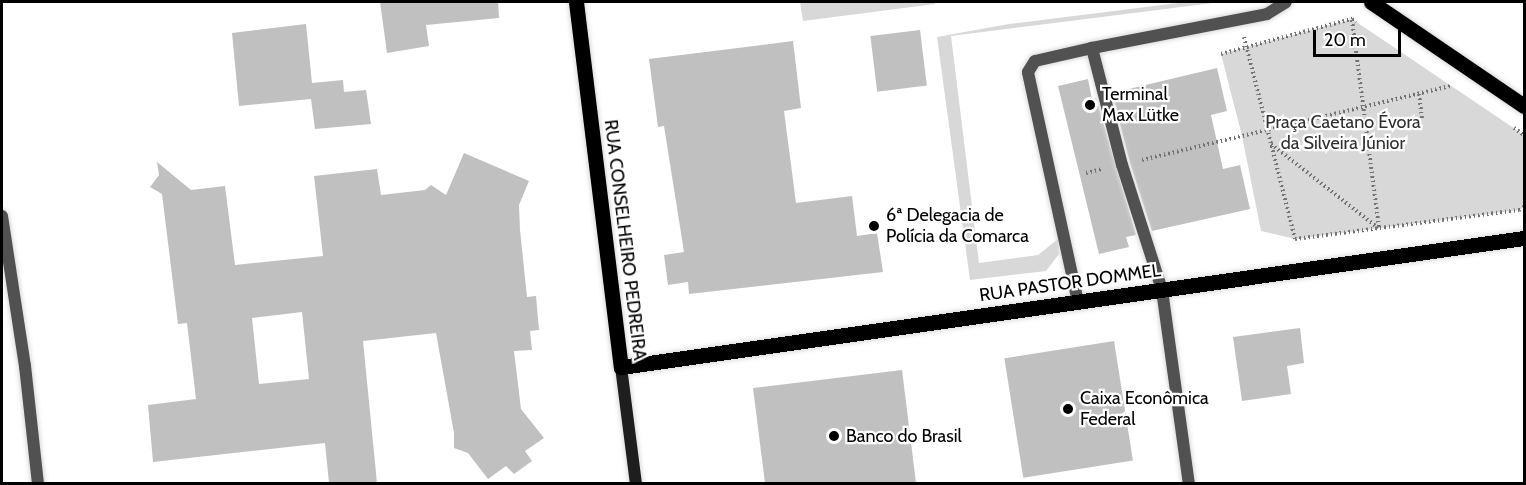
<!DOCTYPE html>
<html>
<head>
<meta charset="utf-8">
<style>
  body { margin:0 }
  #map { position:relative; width:1526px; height:485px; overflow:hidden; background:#fff; font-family:Cabin,sans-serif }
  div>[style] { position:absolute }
  .green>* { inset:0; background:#d8d8d8 }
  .building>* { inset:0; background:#c0c0c0; transform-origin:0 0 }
  .path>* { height:4px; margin-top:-2px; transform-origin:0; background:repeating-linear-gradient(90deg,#737373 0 1.5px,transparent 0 4.5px) }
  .roads { filter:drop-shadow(0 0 2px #dbdbdb) drop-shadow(0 0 2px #dbdbdb) }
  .lane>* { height:12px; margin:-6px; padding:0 6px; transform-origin:6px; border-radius:6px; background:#515151 }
  .street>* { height:12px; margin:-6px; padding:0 6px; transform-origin:6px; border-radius:6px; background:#515151 }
  .secondary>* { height:12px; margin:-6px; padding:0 6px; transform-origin:6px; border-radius:6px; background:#1e1e1e }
  .primary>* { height:15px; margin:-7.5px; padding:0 7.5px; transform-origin:7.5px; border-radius:7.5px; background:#000 }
  .dots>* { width:16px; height:16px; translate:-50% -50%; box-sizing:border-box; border:3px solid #fff; border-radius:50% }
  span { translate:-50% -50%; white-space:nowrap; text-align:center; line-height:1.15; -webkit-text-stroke:4.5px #fff; paint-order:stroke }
  .poi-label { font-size:18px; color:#000 }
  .left { translate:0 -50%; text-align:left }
  .park-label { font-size:18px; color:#2f2f2f }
  .street-label { font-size:18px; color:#000 }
  .frame { position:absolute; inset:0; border:3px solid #000; pointer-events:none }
  .scale { position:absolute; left:1313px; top:30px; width:88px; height:27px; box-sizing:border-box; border:3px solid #000; border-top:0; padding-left:8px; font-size:18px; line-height:21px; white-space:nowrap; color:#000; -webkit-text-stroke:4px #fff; paint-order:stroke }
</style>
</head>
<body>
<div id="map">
  <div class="green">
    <i style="clip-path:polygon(800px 2px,935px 2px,935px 4px,803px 21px)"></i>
    <i style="clip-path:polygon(1186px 2px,1221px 2px,951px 36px,979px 263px,1038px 255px,1058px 239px,1059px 254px,1046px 271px,970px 280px,937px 37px,1009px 24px)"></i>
    <i style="clip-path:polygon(1352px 19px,1524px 135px,1524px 207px,1519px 210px,1295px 239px,1261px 231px,1242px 136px,1221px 54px)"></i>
  </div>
  <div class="building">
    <i style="clip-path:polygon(380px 2px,498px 2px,499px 18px,426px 25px,429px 46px,387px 53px)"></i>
    <i style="clip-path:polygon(306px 24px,312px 83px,343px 80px,344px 92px,366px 90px,371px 124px,315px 129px,311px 99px,239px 106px,232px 33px)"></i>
    <i style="left:920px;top:30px;width:56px;height:50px;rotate:83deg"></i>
    <i style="clip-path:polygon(793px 41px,801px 108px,784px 111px,796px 203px,852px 196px,857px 236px,877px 233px,883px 272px,689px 294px,688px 282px,668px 285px,664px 255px,684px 252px,664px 126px,658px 127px,649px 59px)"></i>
    <i style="clip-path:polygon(1217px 68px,1227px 111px,1211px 115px,1223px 169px,1240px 165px,1250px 209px,1152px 231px,1130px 163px,1112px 93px)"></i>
    <i style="clip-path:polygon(1088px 79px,1092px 99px,1096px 98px,1136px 235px,1126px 237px,1129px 247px,1099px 254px,1058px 86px)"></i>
    <i style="clip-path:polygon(evenodd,464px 153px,529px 181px,519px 205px,520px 230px,527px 297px,536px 296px,539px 330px,530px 331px,532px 350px,514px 351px,521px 409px,544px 438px,525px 451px,532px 461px,514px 474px,506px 466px,488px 479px,468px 453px,454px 448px,454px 433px,436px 333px,363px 341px,377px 483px,329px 483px,325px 443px,153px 462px,148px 405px,196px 399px,187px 323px,178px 324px,162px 194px,150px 187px,159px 175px,157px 162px,191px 190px,225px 186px,235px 265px,323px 256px,314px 176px,377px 169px,381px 195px,425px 190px,431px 185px,446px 195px,464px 153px,302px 312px,309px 379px,259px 384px,252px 318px,302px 312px)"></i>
    <i style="clip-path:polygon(1300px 328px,1304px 363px,1287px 366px,1291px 394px,1242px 401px,1233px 337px)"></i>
    <i style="left:1114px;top:341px;width:121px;height:111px;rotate:81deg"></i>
    <i style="clip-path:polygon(902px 370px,916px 483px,765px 483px,753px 388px)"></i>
  </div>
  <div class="path">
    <i style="left:1352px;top:20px;width:210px;rotate:82.6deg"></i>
    <i style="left:1244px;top:37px;width:208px;rotate:75.8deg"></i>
    <i style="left:1295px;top:239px;width:226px;rotate:-7.4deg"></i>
    <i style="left:1519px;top:210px;width:6px;rotate:-31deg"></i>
    <i style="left:1221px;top:54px;width:136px;rotate:-15deg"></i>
    <i style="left:1352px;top:19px;width:5px;rotate:37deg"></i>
    <i style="left:1419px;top:94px;width:26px;rotate:83deg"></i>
    <i style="left:1514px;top:128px;width:12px;rotate:35deg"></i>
    <i style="left:1271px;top:144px;width:136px;rotate:38.1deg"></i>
    <i style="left:1142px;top:160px;width:317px;rotate:-13.5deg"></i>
    <i style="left:1086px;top:173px;width:16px;rotate:-14deg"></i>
  </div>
  <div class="roads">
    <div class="lane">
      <i style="left:2px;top:216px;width:152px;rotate:81.3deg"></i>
      <i style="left:25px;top:366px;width:119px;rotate:83.7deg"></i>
      <i style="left:1162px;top:290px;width:131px;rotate:-107.7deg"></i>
      <i style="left:1122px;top:165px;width:121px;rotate:-104.4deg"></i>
      <i style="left:1092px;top:48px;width:178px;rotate:-11deg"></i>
      <i style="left:1267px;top:14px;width:22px;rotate:-32deg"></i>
      <i style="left:1078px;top:302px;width:235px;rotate:-102.3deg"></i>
      <i style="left:1028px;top:72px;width:13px;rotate:-58deg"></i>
      <i style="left:1035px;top:61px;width:58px;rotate:-12.8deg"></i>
    </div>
    <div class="street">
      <i style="left:1162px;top:290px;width:196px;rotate:82.1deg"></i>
    </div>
    <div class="secondary">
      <i style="left:621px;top:367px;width:118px;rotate:82.7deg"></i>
    </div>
    <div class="primary">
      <i style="left:576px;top:2px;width:368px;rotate:83deg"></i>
      <i style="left:621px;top:367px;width:912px;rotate:-8.13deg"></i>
      <i style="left:1371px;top:2px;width:185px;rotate:34.2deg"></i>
    </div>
  </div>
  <div class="dots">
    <i style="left:1090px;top:105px;background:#000"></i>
    <i style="left:874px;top:226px;background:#000"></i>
    <i style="left:1068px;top:409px;background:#000"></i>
    <i style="left:834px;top:436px;background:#000"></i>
  </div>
  <div class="poi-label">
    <span class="left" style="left:1102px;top:105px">Terminal<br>Max Lütke</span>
    <span class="left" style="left:886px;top:226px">6ª Delegacia de<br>Polícia da Comarca</span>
    <span class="left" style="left:1080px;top:409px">Caixa Econômica<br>Federal</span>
    <span class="left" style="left:846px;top:436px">Banco do Brasil</span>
  </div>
  <div class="park-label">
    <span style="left:1343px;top:133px">Praça Caetano Évora<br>da Silveira Júnior</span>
  </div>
  <div class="street-label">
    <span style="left:625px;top:240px;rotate:83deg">RUA CONSELHEIRO PEDREIRA</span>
    <span style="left:1070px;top:283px;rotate:-8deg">RUA PASTOR DOMMEL</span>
  </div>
  <div class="frame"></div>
  <div class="scale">20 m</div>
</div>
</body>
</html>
